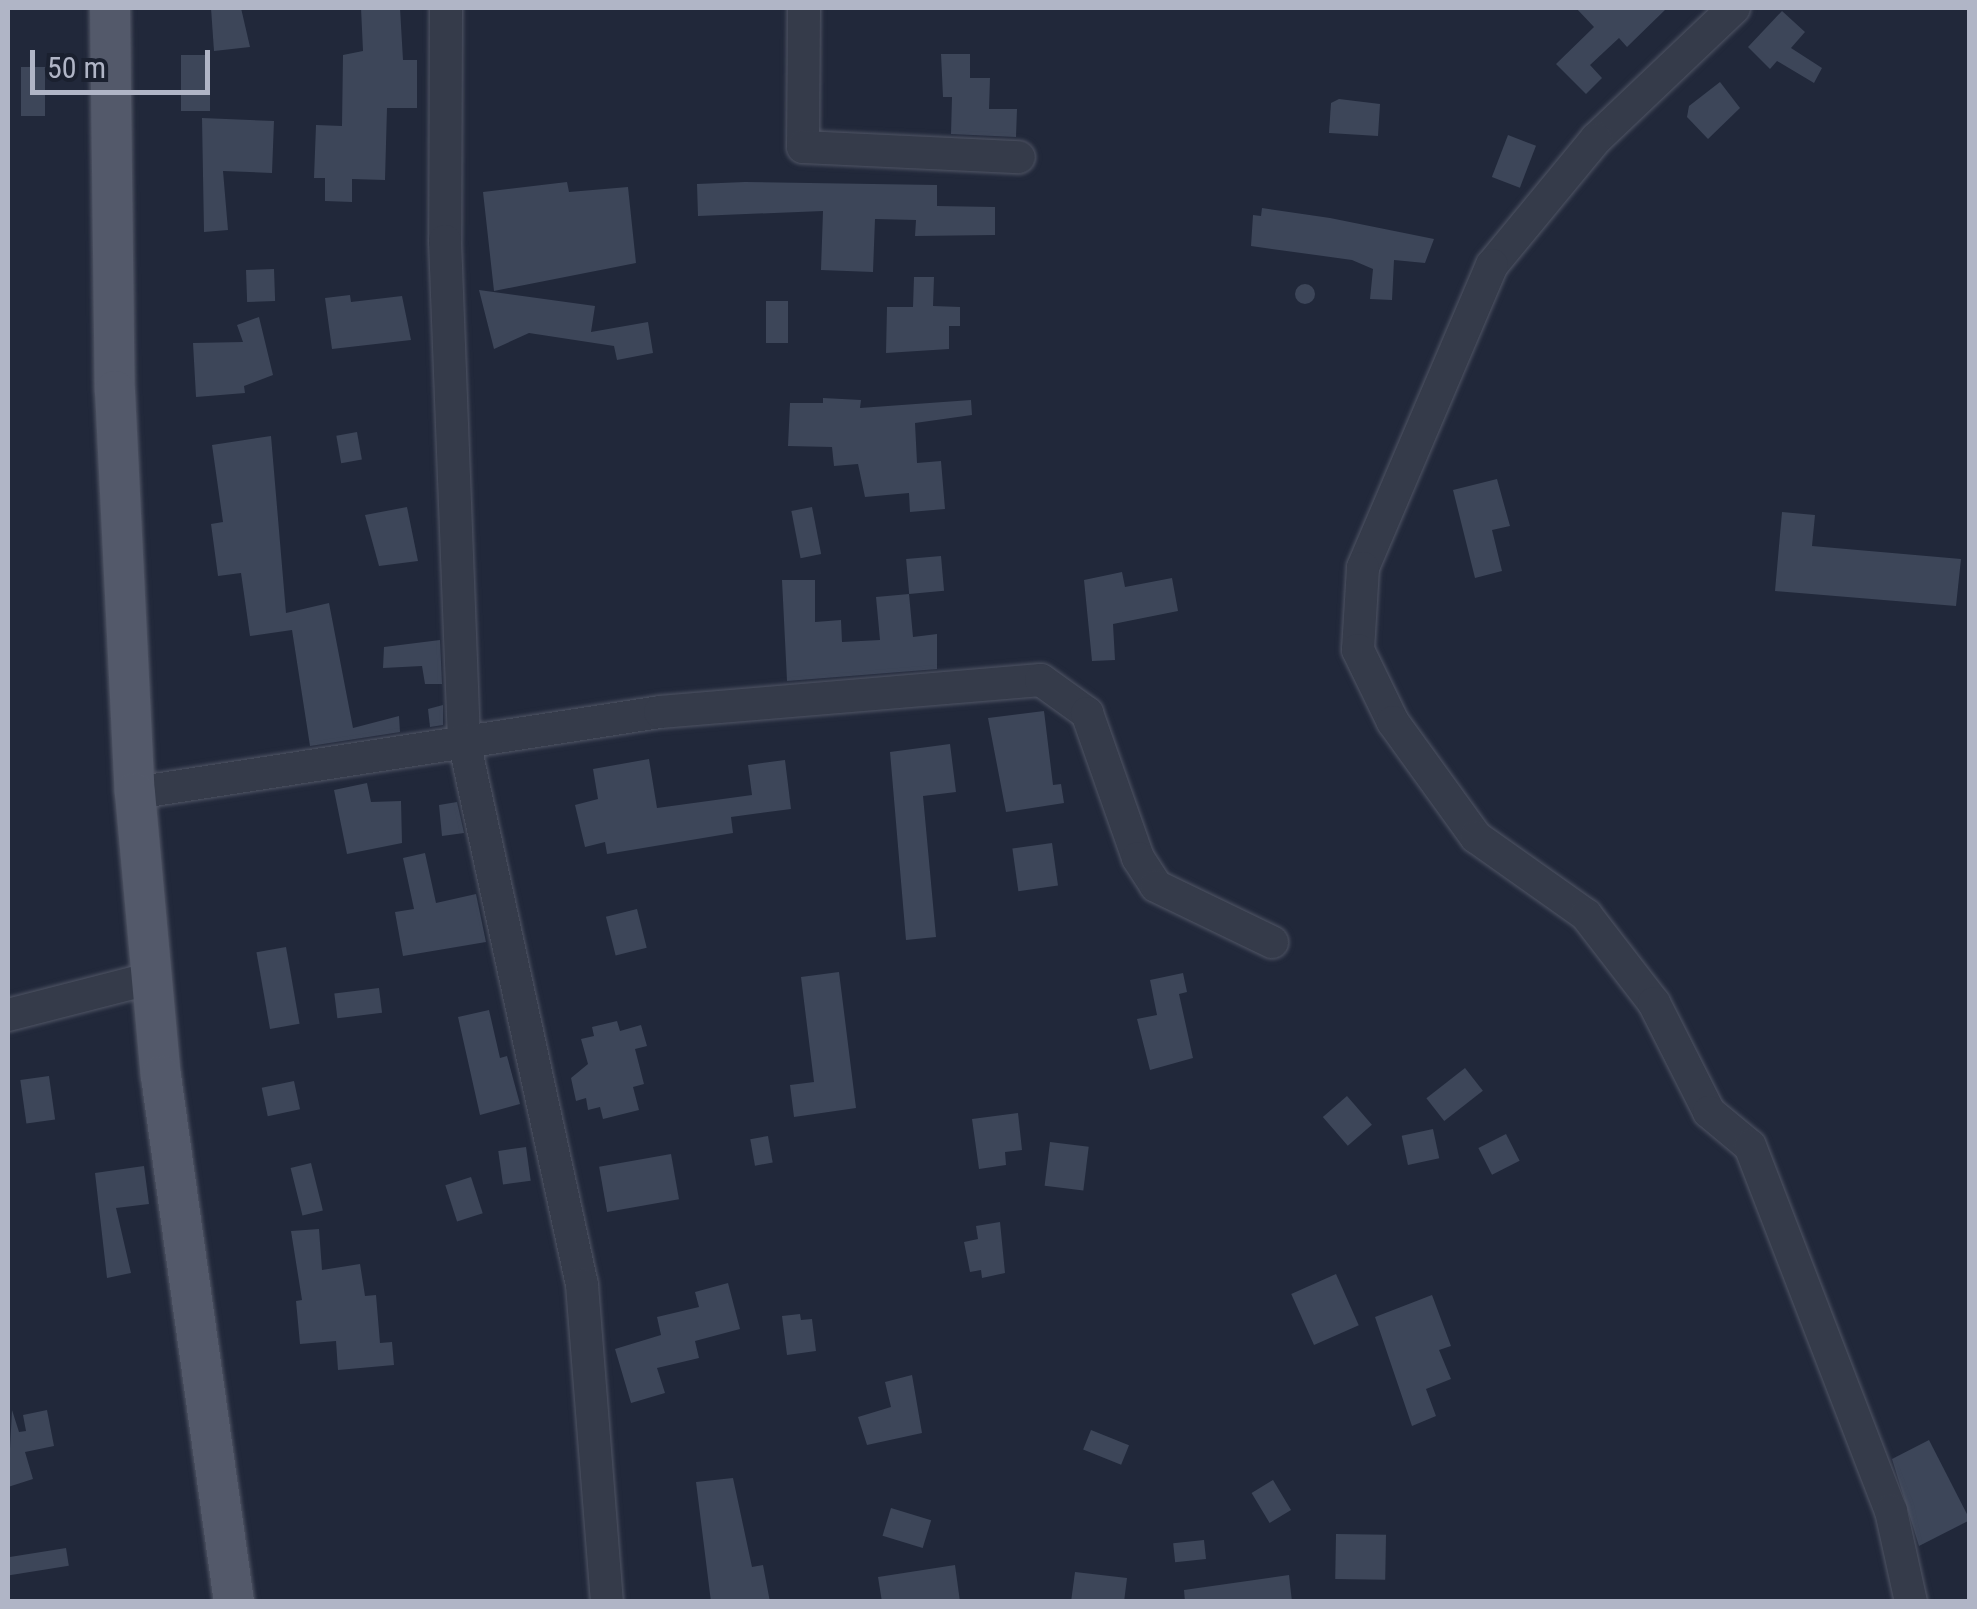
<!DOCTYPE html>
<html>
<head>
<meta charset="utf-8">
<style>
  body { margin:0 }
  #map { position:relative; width:1977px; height:1609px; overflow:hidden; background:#21283a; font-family:"Roboto Condensed",sans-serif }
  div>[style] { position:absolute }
  .building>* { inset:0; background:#3d4659; transform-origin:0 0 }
  .round { border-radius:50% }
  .roads { filter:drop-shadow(0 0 2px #505565) drop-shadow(0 0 2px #505565) }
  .minor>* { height:32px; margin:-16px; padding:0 16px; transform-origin:16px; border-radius:16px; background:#353b4a }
  .major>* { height:40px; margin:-20px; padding:0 20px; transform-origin:20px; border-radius:20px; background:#53596a }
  span { translate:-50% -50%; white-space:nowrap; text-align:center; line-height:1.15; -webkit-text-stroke:8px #1a202f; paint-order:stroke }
  .frame { position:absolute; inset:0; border:10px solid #b0b5c6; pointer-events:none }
  .scale { position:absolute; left:30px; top:50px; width:180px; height:45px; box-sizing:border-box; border:5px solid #b0b5c6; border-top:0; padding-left:12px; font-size:30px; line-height:35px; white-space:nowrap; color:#b0b5c6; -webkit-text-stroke:8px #1a202f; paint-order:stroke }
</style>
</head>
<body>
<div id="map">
  <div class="building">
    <i style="clip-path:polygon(211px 8px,241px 8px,250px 47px,214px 51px)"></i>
    <i style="clip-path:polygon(361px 8px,400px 8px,403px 60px,417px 60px,417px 108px,387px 108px,385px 180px,352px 179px,352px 202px,325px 201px,325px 178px,314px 178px,316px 125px,342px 126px,343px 55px,363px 51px)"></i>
    <i style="clip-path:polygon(1576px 8px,1667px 8px,1627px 47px,1619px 38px,1590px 65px,1602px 78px,1586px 94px,1556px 64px,1594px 27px)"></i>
    <i style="clip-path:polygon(1782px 11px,1805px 32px,1791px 48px,1822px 68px,1814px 83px,1777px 61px,1770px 69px,1748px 47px)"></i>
    <i style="clip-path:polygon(941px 54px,970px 54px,970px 78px,990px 78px,989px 109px,1017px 109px,1016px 137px,951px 134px,952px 97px,943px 97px)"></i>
    <i style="left:181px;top:55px;width:29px;height:56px"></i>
    <i style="left:21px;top:67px;width:24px;height:49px"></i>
    <i style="clip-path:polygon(1720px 82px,1740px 108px,1708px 139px,1687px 117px,1689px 106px)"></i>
    <i style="clip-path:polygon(1339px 99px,1380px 104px,1378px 136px,1329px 133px,1331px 103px)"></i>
    <i style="clip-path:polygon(202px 118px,274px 121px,272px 173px,223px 171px,228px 230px,204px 232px)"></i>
    <i style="left:1508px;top:135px;width:30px;height:45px;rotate:21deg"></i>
    <i style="clip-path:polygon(567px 182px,569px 192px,628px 187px,636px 263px,494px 291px,483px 192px)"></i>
    <i style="clip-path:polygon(745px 182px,937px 185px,937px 206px,995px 207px,995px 235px,915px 236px,916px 220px,875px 219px,873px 272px,821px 270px,823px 211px,698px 216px,697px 184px)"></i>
    <i style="clip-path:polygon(1262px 208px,1330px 218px,1434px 239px,1425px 263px,1394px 260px,1392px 300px,1370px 299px,1373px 269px,1352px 260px,1251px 246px,1253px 215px,1261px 216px)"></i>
    <i style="left:274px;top:269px;width:32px;height:28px;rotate:88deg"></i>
    <i style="clip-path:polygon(914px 277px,934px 277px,933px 306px,960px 307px,960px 326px,949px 326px,949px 349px,886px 353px,887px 307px,913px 307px)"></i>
    <i class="round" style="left:1295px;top:284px;width:20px;height:20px"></i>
    <i style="clip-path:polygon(479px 290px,595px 306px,591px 332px,648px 322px,653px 353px,617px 360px,614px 346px,529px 333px,494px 349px)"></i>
    <i style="clip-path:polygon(350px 295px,351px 302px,402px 296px,411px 340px,332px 349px,325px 298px)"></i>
    <i style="left:766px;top:301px;width:22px;height:42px"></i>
    <i style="clip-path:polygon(259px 317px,273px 375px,244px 386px,245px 393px,196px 397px,193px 343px,243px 342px,237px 325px)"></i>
    <i style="clip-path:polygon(823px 398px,861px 400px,860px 408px,971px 400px,972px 415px,915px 423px,917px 463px,941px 461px,945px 509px,910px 512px,909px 493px,865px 497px,858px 464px,834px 466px,832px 447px,788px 446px,790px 403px,823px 403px)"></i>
    <i style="left:357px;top:432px;width:28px;height:21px;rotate:80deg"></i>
    <i style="clip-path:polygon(271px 436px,286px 613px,329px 603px,353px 728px,399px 716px,400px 732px,310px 746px,292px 630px,250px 636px,241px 573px,218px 576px,211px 524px,223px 522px,212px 445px)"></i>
    <i style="clip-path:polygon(1497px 479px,1510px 526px,1492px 530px,1502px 571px,1475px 578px,1453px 490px)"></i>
    <i style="clip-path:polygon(407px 507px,418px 561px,379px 566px,365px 515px)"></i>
    <i style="left:812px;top:507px;width:48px;height:21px;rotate:79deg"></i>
    <i style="clip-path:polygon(1782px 512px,1815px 515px,1812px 546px,1961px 559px,1956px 606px,1775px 591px)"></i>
    <i style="left:941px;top:556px;width:35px;height:35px;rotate:85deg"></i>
    <i style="clip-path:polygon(1122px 572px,1125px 587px,1172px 578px,1178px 611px,1113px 624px,1115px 660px,1092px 661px,1084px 580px)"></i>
    <i style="clip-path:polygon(782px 580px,815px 580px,815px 622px,841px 620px,842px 642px,880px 640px,876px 597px,909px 594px,913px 637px,937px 634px,937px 669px,787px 681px)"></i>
    <i style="clip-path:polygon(440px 640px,442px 684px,425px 684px,422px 666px,383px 668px,384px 647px)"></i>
    <i style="clip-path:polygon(443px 705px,443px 725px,430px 727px,428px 709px)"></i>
    <i style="clip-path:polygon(1044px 711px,1053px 785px,1061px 784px,1064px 803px,1006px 812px,988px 718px)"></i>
    <i style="clip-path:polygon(950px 744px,956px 792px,923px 796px,936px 937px,906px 940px,890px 752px)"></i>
    <i style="clip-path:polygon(649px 759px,657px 808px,752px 795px,748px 765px,785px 760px,791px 809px,731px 817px,733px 833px,607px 854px,605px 842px,585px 847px,575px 805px,598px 799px,593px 769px)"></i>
    <i style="clip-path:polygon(367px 783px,371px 802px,401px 801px,402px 843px,347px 854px,334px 790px)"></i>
    <i style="clip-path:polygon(457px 802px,464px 833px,442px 836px,439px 805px)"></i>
    <i style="left:1052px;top:843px;width:43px;height:40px;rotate:82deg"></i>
    <i style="clip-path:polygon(425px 853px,436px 903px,476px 894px,486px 942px,403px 956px,395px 912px,414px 909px,403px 858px)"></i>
    <i style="left:637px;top:909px;width:40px;height:32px;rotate:76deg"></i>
    <i style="left:286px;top:947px;width:78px;height:30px;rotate:80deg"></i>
    <i style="clip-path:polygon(839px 972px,856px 1108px,794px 1117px,790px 1085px,814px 1082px,801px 977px)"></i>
    <i style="clip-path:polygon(1183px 973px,1187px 992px,1179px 994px,1193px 1058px,1150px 1070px,1137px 1019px,1157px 1015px,1150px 980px)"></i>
    <i style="left:379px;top:988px;width:25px;height:45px;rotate:83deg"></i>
    <i style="clip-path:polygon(489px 1010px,500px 1058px,507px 1056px,520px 1104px,480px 1115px,458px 1017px)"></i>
    <i style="clip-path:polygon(617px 1021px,620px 1031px,641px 1025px,647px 1046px,635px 1049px,644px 1084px,633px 1087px,639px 1110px,603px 1119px,600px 1107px,588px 1110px,586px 1098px,576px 1101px,571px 1078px,588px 1064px,581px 1039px,594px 1036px,592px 1027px)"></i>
    <i style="left:1465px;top:1068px;width:29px;height:49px;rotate:52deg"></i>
    <i style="left:49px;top:1076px;width:44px;height:29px;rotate:82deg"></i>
    <i style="left:294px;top:1081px;width:29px;height:33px;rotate:78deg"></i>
    <i style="left:1347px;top:1096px;width:38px;height:32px;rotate:49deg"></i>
    <i style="clip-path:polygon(1018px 1113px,1022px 1150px,1005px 1152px,1006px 1165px,979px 1169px,972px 1119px)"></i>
    <i style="left:1433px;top:1129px;width:30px;height:32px;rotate:78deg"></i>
    <i style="left:1506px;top:1134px;width:30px;height:31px;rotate:63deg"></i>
    <i style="left:768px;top:1136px;width:27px;height:18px;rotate:80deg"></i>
    <i style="left:1050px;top:1142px;width:39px;height:44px;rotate:7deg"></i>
    <i style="left:526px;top:1147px;width:34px;height:28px;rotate:82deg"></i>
    <i style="left:671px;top:1154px;width:46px;height:73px;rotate:80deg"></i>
    <i style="left:311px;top:1163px;width:49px;height:21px;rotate:76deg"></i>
    <i style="clip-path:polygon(144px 1166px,149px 1204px,116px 1208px,131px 1273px,107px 1278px,95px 1173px)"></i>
    <i style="left:471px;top:1177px;width:38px;height:27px;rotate:72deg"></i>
    <i style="clip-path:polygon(1000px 1222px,1005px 1273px,982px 1278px,981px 1270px,970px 1272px,964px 1242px,978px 1239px,976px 1226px)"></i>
    <i style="clip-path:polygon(319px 1229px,322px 1270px,360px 1264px,365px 1296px,376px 1295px,380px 1343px,392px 1342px,394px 1365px,338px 1370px,336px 1341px,300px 1344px,296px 1301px,302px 1300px,291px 1231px)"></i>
    <i style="left:1336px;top:1274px;width:56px;height:49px;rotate:66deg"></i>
    <i style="clip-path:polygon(728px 1283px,740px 1329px,695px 1341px,699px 1358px,657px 1368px,665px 1393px,631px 1403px,615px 1349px,661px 1335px,657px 1317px,699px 1307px,695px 1292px)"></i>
    <i style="clip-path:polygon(1432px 1295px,1451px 1346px,1439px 1350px,1451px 1379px,1426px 1389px,1436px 1416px,1412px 1426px,1375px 1317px)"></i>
    <i style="clip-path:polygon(800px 1314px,801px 1320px,812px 1319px,816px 1351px,787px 1355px,782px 1316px)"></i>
    <i style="clip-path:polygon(912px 1375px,922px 1433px,867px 1445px,858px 1417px,891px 1407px,885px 1382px)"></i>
    <i style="clip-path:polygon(12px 1410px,19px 1432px,26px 1431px,23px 1415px,47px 1410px,54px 1446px,25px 1452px,33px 1479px,8px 1487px)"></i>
    <i style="left:1091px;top:1430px;width:41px;height:21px;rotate:22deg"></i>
    <i style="clip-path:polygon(1929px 1440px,1970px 1520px,1919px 1546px,1892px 1459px)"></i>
    <i style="clip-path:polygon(733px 1478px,752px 1567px,763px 1565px,770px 1602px,711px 1602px,696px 1482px)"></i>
    <i style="left:1273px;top:1480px;width:35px;height:25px;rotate:59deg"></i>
    <i style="left:891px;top:1508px;width:42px;height:29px;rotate:17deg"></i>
    <i style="left:1336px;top:1534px;width:50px;height:45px;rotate:1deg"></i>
    <i style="left:1204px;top:1540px;width:19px;height:31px;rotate:84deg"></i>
    <i style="left:66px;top:1548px;width:18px;height:60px;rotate:81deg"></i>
    <i style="clip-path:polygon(955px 1565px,960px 1602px,882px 1602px,878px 1577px)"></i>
    <i style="clip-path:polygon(1075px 1572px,1127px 1578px,1124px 1602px,1071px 1602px)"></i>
    <i style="clip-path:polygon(1289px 1575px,1292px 1602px,1185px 1602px,1184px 1590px)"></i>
  </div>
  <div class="roads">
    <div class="minor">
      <i style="left:446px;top:8px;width:233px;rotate:90.2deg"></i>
      <i style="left:445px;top:241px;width:500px;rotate:87.82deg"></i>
      <i style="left:464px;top:741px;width:557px;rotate:77.76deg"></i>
      <i style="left:582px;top:1285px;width:318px;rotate:85.5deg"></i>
      <i style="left:804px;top:8px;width:139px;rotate:90.4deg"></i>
      <i style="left:803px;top:147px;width:216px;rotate:2.7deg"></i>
      <i style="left:1734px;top:8px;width:190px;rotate:136.5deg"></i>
      <i style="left:1596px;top:139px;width:163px;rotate:129.5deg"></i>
      <i style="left:1492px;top:265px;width:329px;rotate:113.1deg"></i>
      <i style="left:1363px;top:568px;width:82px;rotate:93.5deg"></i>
      <i style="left:1358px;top:650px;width:80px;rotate:64.1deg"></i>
      <i style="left:1393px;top:722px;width:142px;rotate:54.2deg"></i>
      <i style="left:1476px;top:837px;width:135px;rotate:35.3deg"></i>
      <i style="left:1586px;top:915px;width:111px;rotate:52.3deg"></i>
      <i style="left:1654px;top:1003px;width:122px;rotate:63.2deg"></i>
      <i style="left:1709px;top:1112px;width:53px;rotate:39.7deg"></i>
      <i style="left:1750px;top:1146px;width:391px;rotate:68.9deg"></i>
      <i style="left:1891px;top:1511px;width:93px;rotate:77.6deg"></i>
      <i style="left:135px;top:793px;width:531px;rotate:-8.77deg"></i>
      <i style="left:660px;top:712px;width:382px;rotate:-4.8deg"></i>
      <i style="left:1041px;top:680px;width:57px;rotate:35.7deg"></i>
      <i style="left:1087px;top:713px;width:154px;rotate:70.6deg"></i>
      <i style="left:1138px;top:858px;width:33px;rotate:57deg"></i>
      <i style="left:1156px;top:886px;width:129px;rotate:25.8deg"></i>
      <i style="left:8px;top:1015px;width:149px;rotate:-14.4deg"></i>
    </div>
    <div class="major">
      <i style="left:110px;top:8px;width:383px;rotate:89.3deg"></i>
      <i style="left:115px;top:391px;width:402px;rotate:87.2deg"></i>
      <i style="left:135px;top:793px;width:284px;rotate:84.8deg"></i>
      <i style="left:161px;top:1076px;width:531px;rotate:82.1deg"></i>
    </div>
  </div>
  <div class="frame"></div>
  <div class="scale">50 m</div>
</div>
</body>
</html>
